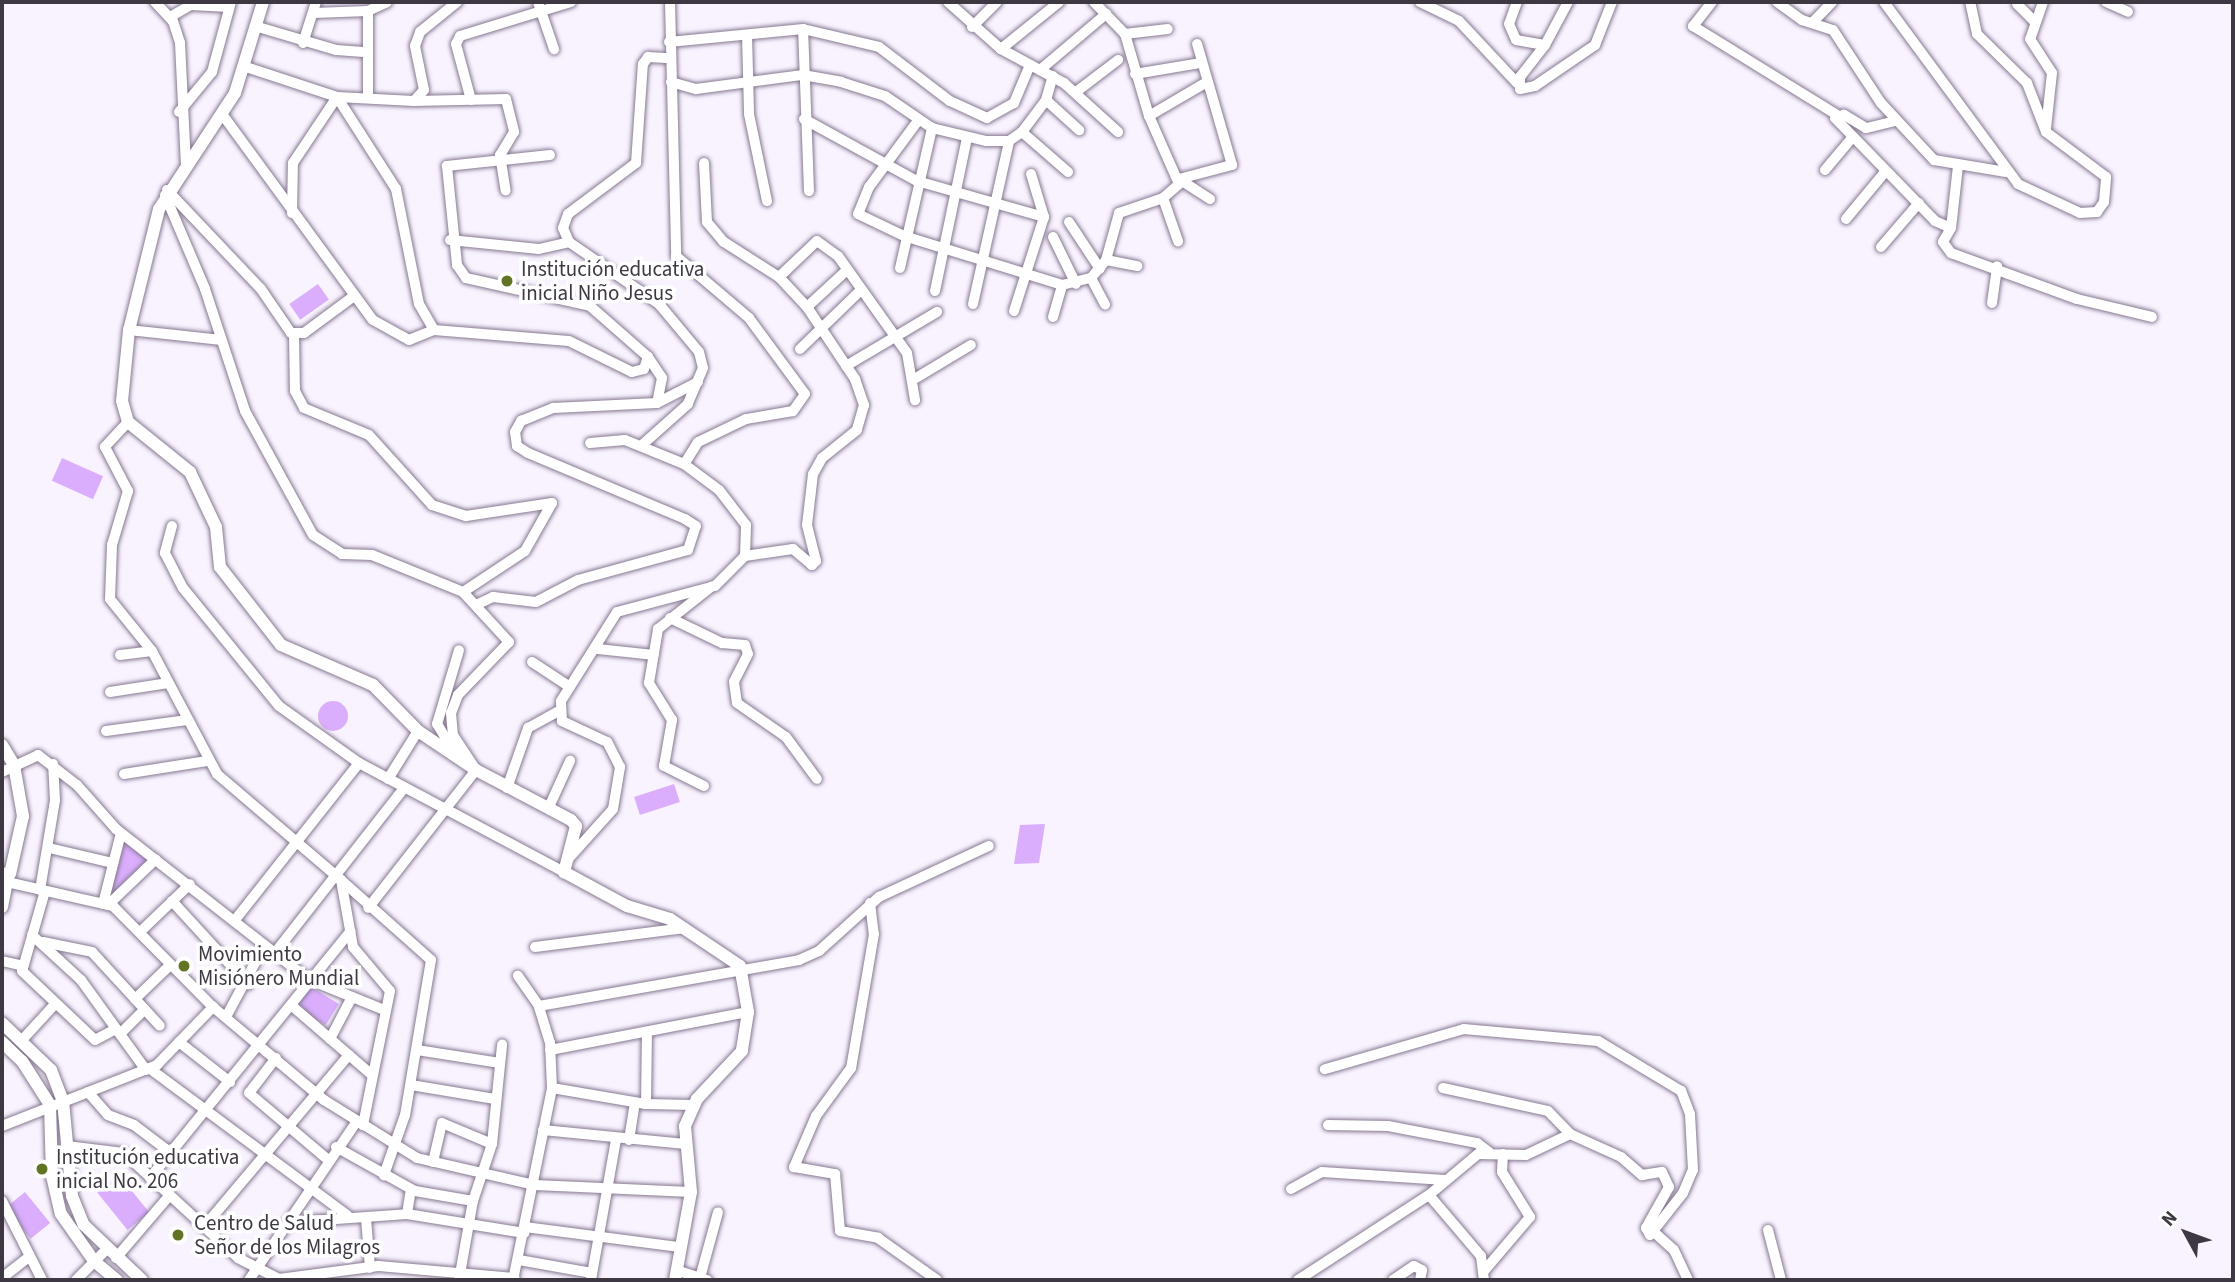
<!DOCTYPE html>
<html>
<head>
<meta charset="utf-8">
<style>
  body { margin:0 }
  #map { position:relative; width:2235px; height:1282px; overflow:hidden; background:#f9f3ff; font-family:"Source Sans 3",sans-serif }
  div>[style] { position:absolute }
  .green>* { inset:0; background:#daaefd; transform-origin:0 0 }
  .round { border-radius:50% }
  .roads { filter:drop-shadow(0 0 2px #867891) drop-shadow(0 0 2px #867891) }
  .minor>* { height:10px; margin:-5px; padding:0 5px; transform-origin:5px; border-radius:5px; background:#fff }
  .tertiary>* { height:12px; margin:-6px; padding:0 6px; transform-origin:6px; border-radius:6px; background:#fff }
  .dots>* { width:19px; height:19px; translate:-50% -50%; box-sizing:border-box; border:4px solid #fff; border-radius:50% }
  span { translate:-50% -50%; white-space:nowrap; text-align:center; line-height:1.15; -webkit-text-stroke:7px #fff; paint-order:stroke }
  .poi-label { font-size:21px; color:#3e3843 }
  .left { translate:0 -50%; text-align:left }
  .frame { position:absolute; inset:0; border:4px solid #3e3843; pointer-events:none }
  .north { position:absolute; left:2151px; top:1198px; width:70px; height:70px; -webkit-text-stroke:5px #fff; paint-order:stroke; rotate:311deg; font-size:19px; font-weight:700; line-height:28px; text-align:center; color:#3e3843 }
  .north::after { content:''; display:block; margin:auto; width:24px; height:32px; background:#3e3843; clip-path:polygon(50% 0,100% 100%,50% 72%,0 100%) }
</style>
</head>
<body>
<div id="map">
  <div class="green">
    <i style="left:318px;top:284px;width:19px;height:35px;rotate:55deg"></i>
    <i style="left:62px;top:458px;width:45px;height:25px;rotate:24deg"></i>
    <i class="round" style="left:318px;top:701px;width:30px;height:30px"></i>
    <i style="left:674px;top:784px;width:19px;height:42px;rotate:72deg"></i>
    <i style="clip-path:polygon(1045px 824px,1039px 863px,1014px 864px,1020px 825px)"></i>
    <i style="clip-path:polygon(125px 841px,149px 859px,110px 896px,108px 895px)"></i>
    <i style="left:310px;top:986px;width:34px;height:25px;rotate:32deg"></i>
    <i style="left:119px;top:1175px;width:48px;height:28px;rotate:51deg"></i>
    <i style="left:25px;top:1192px;width:40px;height:25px;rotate:51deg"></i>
  </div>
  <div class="roads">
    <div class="minor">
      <i style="left:155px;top:2px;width:26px;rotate:47deg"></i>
      <i style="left:173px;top:21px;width:23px;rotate:72deg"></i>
      <i style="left:180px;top:43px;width:121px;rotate:87.2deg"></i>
      <i style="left:538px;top:2px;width:50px;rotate:71.2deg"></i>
      <i style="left:670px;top:2px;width:254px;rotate:88.6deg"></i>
      <i style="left:676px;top:256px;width:96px;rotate:40.3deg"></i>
      <i style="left:749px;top:318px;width:94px;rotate:53.6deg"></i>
      <i style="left:805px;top:394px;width:21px;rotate:125deg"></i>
      <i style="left:793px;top:411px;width:48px;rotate:170.3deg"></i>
      <i style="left:746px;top:419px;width:53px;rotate:154.4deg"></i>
      <i style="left:698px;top:442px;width:26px;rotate:122deg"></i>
      <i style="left:948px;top:2px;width:71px;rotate:41.6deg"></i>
      <i style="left:1001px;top:49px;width:72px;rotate:28.4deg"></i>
      <i style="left:1064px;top:83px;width:73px;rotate:42.2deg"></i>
      <i style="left:1420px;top:2px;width:43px;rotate:26deg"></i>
      <i style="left:1459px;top:21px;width:85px;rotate:46.9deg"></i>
      <i style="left:1517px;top:2px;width:23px;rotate:110deg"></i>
      <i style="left:1509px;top:24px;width:17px;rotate:66deg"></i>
      <i style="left:1516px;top:40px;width:29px;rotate:10deg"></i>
      <i style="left:1545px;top:45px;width:49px;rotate:-61.9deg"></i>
      <i style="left:1712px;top:2px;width:31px;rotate:128deg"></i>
      <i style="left:1693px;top:26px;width:169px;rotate:31.7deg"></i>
      <i style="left:1777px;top:2px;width:31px;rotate:36deg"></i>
      <i style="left:1802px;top:20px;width:33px;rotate:18deg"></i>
      <i style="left:1833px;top:30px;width:87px;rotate:56.7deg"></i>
      <i style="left:1881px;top:103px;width:78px;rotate:47.1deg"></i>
      <i style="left:1934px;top:160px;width:73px;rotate:9.5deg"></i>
      <i style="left:1884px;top:2px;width:226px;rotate:53.6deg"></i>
      <i style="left:2018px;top:184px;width:68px;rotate:25.1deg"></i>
      <i style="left:2080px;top:213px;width:17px;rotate:-3deg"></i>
      <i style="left:2097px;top:212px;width:12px;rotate:-55deg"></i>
      <i style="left:2104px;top:202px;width:25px;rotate:-85deg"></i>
      <i style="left:2106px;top:177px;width:75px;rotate:-143.1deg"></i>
      <i style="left:2046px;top:132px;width:53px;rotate:-111.2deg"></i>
      <i style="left:2027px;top:83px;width:70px;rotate:-135.6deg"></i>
      <i style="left:1977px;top:34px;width:33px;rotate:-102deg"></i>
      <i style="left:2043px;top:2px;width:39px;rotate:109deg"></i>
      <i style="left:2030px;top:39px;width:40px;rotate:57.1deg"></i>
      <i style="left:2052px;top:73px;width:55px;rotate:96.2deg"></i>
      <i style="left:2106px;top:2px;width:24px;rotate:24deg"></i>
      <i style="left:2017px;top:4px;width:25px;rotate:45deg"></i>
      <i style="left:368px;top:11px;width:87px;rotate:90deg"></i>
      <i style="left:314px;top:13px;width:54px;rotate:-2.1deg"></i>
      <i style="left:368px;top:11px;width:21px;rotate:-25deg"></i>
      <i style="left:170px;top:17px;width:24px;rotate:-30deg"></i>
      <i style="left:191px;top:5px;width:38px;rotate:3deg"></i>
      <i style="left:1812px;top:23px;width:29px;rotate:-46deg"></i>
      <i style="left:258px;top:27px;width:81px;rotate:16.4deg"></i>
      <i style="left:336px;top:50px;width:31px;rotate:4deg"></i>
      <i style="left:972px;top:27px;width:35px;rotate:-45deg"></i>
      <i style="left:1125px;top:34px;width:43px;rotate:-6.6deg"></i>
      <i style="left:747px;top:35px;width:79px;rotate:88.5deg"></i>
      <i style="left:749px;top:114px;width:89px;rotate:78.3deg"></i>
      <i style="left:669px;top:42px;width:135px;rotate:-5.5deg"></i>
      <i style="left:303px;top:43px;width:43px;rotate:-72.4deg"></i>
      <i style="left:1545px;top:45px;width:41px;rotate:128deg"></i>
      <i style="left:1520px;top:77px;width:12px;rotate:90deg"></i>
      <i style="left:1520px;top:89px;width:15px;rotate:-11deg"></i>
      <i style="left:1535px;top:86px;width:73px;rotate:-34.3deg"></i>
      <i style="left:1595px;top:45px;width:46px;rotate:-68.4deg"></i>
      <i style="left:1001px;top:49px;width:75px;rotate:-39deg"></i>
      <i style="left:246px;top:67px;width:96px;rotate:18.2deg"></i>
      <i style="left:337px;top:97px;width:77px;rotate:3deg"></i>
      <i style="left:414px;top:101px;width:15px;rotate:-48deg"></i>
      <i style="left:424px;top:90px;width:45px;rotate:-101.6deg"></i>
      <i style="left:415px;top:46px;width:15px;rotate:-70deg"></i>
      <i style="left:420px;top:32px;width:48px;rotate:-39deg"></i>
      <i style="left:1040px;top:70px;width:87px;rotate:-40.3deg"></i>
      <i style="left:1135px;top:74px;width:67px;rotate:-9.5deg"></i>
      <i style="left:671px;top:82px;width:26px;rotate:16deg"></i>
      <i style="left:696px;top:89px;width:108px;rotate:-7.5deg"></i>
      <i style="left:803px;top:75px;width:39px;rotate:10deg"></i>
      <i style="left:841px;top:82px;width:46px;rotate:17.7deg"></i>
      <i style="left:885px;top:96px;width:57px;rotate:34.2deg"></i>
      <i style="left:932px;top:128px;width:56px;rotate:13.5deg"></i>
      <i style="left:986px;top:141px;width:23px"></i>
      <i style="left:1009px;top:141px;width:16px;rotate:-35deg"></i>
      <i style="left:1022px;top:132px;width:40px;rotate:-53deg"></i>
      <i style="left:1046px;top:100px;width:25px;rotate:-74deg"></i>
      <i style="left:1076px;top:92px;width:53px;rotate:-37.3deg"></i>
      <i style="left:471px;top:100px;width:58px;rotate:-105deg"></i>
      <i style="left:456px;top:44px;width:9px;rotate:-63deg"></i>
      <i style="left:460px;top:36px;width:116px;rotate:-17deg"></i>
      <i style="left:1046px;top:100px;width:45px;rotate:42.3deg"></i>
      <i style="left:414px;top:101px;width:92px;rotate:-1.2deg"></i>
      <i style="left:506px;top:99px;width:34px;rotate:76deg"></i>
      <i style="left:514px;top:132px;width:27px;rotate:121deg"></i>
      <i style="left:500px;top:155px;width:36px;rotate:81deg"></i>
      <i style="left:179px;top:112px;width:52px;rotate:-50.5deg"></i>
      <i style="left:212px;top:72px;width:73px;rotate:-74.8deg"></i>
      <i style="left:222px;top:114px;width:255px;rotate:53.8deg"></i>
      <i style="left:373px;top:320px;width:41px;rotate:29.1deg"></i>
      <i style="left:409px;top:340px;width:27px;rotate:-22deg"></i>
      <i style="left:1149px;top:116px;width:67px;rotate:-30.4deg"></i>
      <i style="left:804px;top:119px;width:129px;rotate:28.8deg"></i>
      <i style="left:917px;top:181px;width:132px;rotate:15.8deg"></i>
      <i style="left:1895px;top:121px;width:30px;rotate:166deg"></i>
      <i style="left:1866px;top:128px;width:26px;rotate:-149deg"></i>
      <i style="left:1844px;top:115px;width:9px;rotate:162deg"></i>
      <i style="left:1835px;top:118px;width:144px;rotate:45.8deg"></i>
      <i style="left:1935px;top:221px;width:17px;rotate:24deg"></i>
      <i style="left:917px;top:122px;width:81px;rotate:126.4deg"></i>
      <i style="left:869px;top:187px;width:29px;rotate:112deg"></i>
      <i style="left:858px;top:214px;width:51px;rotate:25.6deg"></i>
      <i style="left:904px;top:236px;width:165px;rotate:17.2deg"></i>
      <i style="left:1062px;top:285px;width:30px;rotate:-14deg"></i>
      <i style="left:1091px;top:278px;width:23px;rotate:-50deg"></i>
      <i style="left:1106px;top:260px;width:49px;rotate:-74.5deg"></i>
      <i style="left:1119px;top:213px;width:46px;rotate:-18.8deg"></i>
      <i style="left:1163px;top:198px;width:21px;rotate:-41deg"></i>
      <i style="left:1179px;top:184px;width:74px;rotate:-113.8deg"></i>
      <i style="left:1149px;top:116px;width:85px;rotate:-106.3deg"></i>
      <i style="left:1125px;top:34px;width:45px;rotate:-134.1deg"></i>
      <i style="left:1022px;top:132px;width:61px;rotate:41deg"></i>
      <i style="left:550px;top:155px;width:104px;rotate:173.9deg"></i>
      <i style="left:447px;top:166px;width:100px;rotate:84.2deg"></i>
      <i style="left:457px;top:265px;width:16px;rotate:55deg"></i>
      <i style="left:466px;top:278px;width:127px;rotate:12.7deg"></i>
      <i style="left:590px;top:306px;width:77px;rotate:41.3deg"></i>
      <i style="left:648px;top:357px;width:25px;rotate:56deg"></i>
      <i style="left:662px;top:378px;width:25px;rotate:101deg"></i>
      <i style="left:704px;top:163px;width:59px;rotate:87.1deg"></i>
      <i style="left:707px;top:222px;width:26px;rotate:50deg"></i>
      <i style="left:724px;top:242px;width:65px;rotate:32.5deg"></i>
      <i style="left:779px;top:277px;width:41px;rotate:47deg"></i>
      <i style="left:807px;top:307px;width:87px;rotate:56.3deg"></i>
      <i style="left:855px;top:379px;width:28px;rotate:71deg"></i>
      <i style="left:864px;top:405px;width:26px;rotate:106deg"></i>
      <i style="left:857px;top:430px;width:45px;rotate:141.3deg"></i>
      <i style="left:822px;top:458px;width:18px;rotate:119deg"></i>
      <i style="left:813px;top:474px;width:51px;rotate:96.7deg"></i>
      <i style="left:807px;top:525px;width:37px;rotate:76deg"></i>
      <i style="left:816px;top:561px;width:6px;rotate:135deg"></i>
      <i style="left:812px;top:565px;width:25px;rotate:-140deg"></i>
      <i style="left:793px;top:549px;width:49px;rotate:171.7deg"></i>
      <i style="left:1958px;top:166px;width:62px;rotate:96.4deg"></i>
      <i style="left:1951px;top:228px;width:16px;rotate:120deg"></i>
      <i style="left:1943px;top:242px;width:14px;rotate:54deg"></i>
      <i style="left:1951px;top:253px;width:134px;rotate:20.1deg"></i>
      <i style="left:2077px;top:299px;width:77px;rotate:13.5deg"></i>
      <i style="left:1825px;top:170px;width:40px;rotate:-50deg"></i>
      <i style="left:1179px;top:179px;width:55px;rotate:-14.8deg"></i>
      <i style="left:1232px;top:165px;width:126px;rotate:-106.1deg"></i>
      <i style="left:1179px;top:179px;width:37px;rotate:33deg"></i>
      <i style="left:167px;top:190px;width:137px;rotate:46.5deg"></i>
      <i style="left:261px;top:289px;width:53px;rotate:55.7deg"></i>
      <i style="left:291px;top:333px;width:13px"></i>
      <i style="left:304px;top:333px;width:62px;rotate:-36.5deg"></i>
      <i style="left:809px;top:191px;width:162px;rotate:-92.1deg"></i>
      <i style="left:803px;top:29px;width:78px;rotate:13.3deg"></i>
      <i style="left:879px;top:47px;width:89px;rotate:37.3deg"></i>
      <i style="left:950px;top:101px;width:41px;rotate:24.7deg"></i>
      <i style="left:987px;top:118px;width:31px;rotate:-29deg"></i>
      <i style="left:1014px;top:103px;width:41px;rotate:-67.2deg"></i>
      <i style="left:165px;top:195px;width:102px;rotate:66.9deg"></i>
      <i style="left:205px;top:289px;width:128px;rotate:71.8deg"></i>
      <i style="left:245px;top:411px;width:141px;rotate:61.3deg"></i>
      <i style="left:313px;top:535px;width:35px;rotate:33deg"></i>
      <i style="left:342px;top:554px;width:30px;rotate:2deg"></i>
      <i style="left:372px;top:555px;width:98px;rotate:22.1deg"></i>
      <i style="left:463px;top:592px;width:68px;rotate:47.4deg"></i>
      <i style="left:509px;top:642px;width:74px;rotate:133.9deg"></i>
      <i style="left:458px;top:695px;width:19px;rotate:111deg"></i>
      <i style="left:451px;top:713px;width:22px;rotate:85deg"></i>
      <i style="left:453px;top:735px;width:42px;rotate:56.7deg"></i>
      <i style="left:476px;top:770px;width:175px;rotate:128deg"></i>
      <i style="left:1163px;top:198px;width:46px;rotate:70.8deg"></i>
      <i style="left:292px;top:213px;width:50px;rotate:-88.9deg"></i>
      <i style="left:293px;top:163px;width:79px;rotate:-56.3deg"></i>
      <i style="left:337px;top:97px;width:109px;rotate:57.3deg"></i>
      <i style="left:396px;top:189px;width:117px;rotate:78.7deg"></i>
      <i style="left:419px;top:304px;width:30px;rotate:60deg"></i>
      <i style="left:434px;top:330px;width:135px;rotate:4.7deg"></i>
      <i style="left:569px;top:341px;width:70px;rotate:26.2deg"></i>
      <i style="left:632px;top:372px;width:12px;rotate:-14deg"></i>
      <i style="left:644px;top:369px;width:13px;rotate:-72deg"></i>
      <i style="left:1846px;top:219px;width:61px;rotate:-50.3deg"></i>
      <i style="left:1069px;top:222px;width:56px;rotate:56.6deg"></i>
      <i style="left:1053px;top:237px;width:52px;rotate:63.9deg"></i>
      <i style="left:450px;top:240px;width:89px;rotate:5.8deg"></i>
      <i style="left:539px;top:249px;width:31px;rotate:-13deg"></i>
      <i style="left:569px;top:242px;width:109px;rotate:34.6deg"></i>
      <i style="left:659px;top:304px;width:62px;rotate:50.2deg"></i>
      <i style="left:699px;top:352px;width:16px;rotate:76deg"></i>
      <i style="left:703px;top:368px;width:39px;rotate:113deg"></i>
      <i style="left:688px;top:404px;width:62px;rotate:138.3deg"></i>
      <i style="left:569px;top:242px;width:15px;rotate:-113deg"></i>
      <i style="left:563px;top:228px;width:15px;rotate:-70deg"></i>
      <i style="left:568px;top:214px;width:85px;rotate:-36.9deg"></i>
      <i style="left:636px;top:163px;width:99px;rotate:-86deg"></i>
      <i style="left:643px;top:64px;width:9px;rotate:-54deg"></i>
      <i style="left:648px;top:57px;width:22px;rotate:3deg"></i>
      <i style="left:1881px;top:247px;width:58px;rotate:-49.2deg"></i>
      <i style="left:1106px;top:260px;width:32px;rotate:11deg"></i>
      <i style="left:900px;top:268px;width:144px;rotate:-77.1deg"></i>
      <i style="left:779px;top:277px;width:52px;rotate:-43.5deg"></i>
      <i style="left:817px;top:241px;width:26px;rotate:36deg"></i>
      <i style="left:838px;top:256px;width:119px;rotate:54.6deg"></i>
      <i style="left:907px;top:353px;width:48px;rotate:80.3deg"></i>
      <i style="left:1091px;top:278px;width:30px;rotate:62deg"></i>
      <i style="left:935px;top:291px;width:156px;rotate:-78.2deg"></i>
      <i style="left:1992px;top:303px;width:37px;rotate:-82deg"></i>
      <i style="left:973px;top:304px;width:167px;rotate:-77.5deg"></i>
      <i style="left:807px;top:307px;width:54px;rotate:-42.8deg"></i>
      <i style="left:1014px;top:311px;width:99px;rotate:-72.3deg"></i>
      <i style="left:1044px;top:217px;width:45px;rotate:-106.8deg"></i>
      <i style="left:1053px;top:317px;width:33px;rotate:-74deg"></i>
      <i style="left:129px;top:330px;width:93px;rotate:6.2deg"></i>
      <i style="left:294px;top:335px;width:56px;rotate:89deg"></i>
      <i style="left:295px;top:391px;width:19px;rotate:62deg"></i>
      <i style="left:304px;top:408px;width:70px;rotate:22.6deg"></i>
      <i style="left:369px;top:435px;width:94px;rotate:48deg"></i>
      <i style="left:432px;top:505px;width:36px;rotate:18deg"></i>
      <i style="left:466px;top:516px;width:87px;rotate:-8.6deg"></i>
      <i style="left:552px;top:503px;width:55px;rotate:119.4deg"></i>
      <i style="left:525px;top:551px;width:74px;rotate:146.5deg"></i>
      <i style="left:800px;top:349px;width:85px;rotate:-44deg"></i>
      <i style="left:846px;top:366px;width:106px;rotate:-30.7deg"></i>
      <i style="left:916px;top:378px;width:64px;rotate:-31deg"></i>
      <i style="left:128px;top:422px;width:34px;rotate:133deg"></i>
      <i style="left:105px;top:447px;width:50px;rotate:62.4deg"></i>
      <i style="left:128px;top:491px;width:56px;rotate:106.5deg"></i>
      <i style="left:112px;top:545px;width:54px;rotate:92.1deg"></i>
      <i style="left:110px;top:599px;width:67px;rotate:51.1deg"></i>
      <i style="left:152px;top:651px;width:139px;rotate:62.1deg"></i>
      <i style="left:217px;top:774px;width:163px;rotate:40.5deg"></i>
      <i style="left:341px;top:880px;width:68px;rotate:79.8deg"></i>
      <i style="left:353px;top:947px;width:57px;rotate:49.9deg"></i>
      <i style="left:390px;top:991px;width:137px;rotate:101.4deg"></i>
      <i style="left:172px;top:526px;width:28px;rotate:105deg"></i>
      <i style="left:165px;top:553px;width:39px;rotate:63deg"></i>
      <i style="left:183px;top:588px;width:152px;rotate:50.9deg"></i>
      <i style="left:279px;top:706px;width:98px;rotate:35.5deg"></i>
      <i style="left:359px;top:763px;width:232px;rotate:28deg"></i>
      <i style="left:478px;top:604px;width:17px;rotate:-25deg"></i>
      <i style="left:493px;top:597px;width:43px;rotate:6.6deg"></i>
      <i style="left:536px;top:602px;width:47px;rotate:-27.6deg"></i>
      <i style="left:578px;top:580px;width:114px;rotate:-15.3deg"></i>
      <i style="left:688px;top:550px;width:25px;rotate:-72deg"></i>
      <i style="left:696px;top:526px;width:13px;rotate:-148deg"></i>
      <i style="left:685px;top:519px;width:170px;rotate:-157.2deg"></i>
      <i style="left:528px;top:453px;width:13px;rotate:-148deg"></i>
      <i style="left:517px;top:446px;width:14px;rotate:-98deg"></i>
      <i style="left:515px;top:432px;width:13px;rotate:-61deg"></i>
      <i style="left:521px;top:421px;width:35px;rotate:-22deg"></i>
      <i style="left:553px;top:408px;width:104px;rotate:-2.8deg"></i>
      <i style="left:657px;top:403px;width:46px;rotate:-27.1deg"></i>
      <i style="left:670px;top:618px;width:58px;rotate:25.7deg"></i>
      <i style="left:722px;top:643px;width:23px;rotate:5deg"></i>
      <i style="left:745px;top:645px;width:9px;rotate:72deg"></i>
      <i style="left:748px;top:654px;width:31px;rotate:117deg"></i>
      <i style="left:734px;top:682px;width:21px;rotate:82deg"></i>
      <i style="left:737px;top:703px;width:60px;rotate:34.8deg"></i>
      <i style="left:786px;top:737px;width:52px;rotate:53.6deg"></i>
      <i style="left:598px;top:649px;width:56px;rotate:6.1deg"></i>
      <i style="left:120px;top:655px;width:32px;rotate:-7deg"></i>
      <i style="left:532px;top:662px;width:45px;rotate:33.3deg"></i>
      <i style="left:110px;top:692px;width:59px;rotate:-8.8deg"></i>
      <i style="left:106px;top:731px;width:82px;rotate:-7.7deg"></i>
      <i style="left:454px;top:752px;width:33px;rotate:-121deg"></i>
      <i style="left:437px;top:724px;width:77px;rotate:-73.4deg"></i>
      <i style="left:2px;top:772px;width:40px;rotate:-25deg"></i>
      <i style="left:38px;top:755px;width:49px;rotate:37.6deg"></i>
      <i style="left:77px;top:785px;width:59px;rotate:48.4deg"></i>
      <i style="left:116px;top:829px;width:244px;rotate:38deg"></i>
      <i style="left:308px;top:979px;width:82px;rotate:22.2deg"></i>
      <i style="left:124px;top:774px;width:84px;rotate:-8.9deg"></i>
      <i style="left:388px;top:779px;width:57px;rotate:-58deg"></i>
      <i style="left:704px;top:786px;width:45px;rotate:-153.4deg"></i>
      <i style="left:664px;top:766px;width:47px;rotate:-80.1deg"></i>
      <i style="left:672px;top:720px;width:44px;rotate:-121.9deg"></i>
      <i style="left:649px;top:683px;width:55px;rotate:-80.5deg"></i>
      <i style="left:658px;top:629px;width:68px;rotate:-38.4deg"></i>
      <i style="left:507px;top:788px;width:64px;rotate:-70.7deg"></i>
      <i style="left:528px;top:728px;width:35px;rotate:-29deg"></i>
      <i style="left:549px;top:807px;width:51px;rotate:-65.5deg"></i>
      <i style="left:49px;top:848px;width:66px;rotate:13.2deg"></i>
      <i style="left:570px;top:857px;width:64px;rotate:-48.1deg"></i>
      <i style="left:613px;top:809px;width:43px;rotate:-80.5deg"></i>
      <i style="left:620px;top:767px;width:28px;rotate:-117deg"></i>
      <i style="left:607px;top:742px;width:50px;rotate:-155deg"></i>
      <i style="left:562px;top:721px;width:20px;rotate:-93deg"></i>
      <i style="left:561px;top:701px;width:105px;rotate:-57.8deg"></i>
      <i style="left:617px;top:612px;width:101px;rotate:-14.9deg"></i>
      <i style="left:715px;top:586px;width:42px;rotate:-45deg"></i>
      <i style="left:745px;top:556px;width:31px;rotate:-88deg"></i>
      <i style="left:746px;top:525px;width:44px;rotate:-127.6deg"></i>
      <i style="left:719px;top:490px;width:44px;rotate:-143.4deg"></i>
      <i style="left:684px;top:464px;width:64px;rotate:-157.9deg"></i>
      <i style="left:625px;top:440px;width:35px;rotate:175deg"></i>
      <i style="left:2px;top:872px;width:8px;rotate:14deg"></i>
      <i style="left:10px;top:874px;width:9px;rotate:111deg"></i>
      <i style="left:7px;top:882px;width:109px;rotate:12.8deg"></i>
      <i style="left:113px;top:906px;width:142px;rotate:45.3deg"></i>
      <i style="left:213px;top:1007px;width:145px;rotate:40deg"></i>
      <i style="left:324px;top:1100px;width:110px;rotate:31.9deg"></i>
      <i style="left:417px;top:1158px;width:121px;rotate:12.9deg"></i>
      <i style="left:535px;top:1185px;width:156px;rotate:2.6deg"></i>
      <i style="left:341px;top:880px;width:120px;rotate:41.6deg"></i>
      <i style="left:431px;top:960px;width:157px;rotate:99.5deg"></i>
      <i style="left:405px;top:1115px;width:64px;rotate:109.3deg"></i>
      <i style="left:40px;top:890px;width:91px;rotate:-80.5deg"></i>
      <i style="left:55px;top:800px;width:36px;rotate:-93deg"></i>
      <i style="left:45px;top:891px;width:83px;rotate:106deg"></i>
      <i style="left:22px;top:971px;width:100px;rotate:43.4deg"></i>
      <i style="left:95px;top:1040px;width:24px;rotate:-28deg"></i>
      <i style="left:172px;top:901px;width:113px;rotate:47.5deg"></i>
      <i style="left:870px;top:903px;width:31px;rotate:83deg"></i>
      <i style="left:874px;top:934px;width:136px;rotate:99.7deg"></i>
      <i style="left:851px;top:1068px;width:59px;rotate:126.1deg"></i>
      <i style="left:816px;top:1116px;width:56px;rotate:113.3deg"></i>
      <i style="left:794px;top:1167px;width:42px;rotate:9.7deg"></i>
      <i style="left:835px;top:1174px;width:57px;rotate:85deg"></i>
      <i style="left:840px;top:1231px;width:39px;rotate:10deg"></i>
      <i style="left:878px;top:1238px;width:72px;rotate:35.4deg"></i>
      <i style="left:103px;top:904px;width:73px;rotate:-75.8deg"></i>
      <i style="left:108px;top:905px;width:66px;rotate:-43.8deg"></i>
      <i style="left:235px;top:920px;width:200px;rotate:-51.7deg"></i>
      <i style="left:140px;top:932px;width:69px;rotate:-43.8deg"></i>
      <i style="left:32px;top:935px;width:67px;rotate:42.6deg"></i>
      <i style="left:81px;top:980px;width:111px;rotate:54.2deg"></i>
      <i style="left:43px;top:942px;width:50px;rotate:11.5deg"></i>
      <i style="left:92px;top:952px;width:100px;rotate:47.4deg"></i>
      <i style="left:535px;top:947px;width:151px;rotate:-7.2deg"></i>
      <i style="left:274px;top:954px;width:211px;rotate:-51.9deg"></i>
      <i style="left:2px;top:961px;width:22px;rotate:13deg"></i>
      <i style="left:135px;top:999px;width:47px;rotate:-44.1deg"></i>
      <i style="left:291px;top:1005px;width:107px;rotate:40.8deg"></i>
      <i style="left:539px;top:1006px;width:264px;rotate:-10deg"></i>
      <i style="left:799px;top:960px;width:22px;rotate:-24deg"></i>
      <i style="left:819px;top:951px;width:81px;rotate:-42deg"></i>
      <i style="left:879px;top:897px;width:121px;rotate:-24.9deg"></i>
      <i style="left:226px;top:1017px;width:81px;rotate:-61.8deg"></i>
      <i style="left:120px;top:1034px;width:35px;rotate:-45deg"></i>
      <i style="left:23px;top:1039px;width:47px;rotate:-47.6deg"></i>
      <i style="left:330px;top:1039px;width:47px;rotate:-62.4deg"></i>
      <i style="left:179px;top:1042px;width:65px;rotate:38.1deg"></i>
      <i style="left:417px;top:1050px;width:84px;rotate:8.9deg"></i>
      <i style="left:550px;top:1050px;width:202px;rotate:-10.9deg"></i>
      <i style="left:276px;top:1058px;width:44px;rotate:127.6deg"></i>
      <i style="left:249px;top:1093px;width:102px;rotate:40.2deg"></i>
      <i style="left:149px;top:1068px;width:247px;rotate:36.6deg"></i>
      <i style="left:411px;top:1085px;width:85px;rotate:9.5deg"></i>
      <i style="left:552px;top:1088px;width:95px;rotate:9.7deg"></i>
      <i style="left:646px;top:1104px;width:47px;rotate:1.2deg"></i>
      <i style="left:1443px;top:1088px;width:107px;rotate:12.4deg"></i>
      <i style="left:1548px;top:1111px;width:32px;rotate:46deg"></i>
      <i style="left:88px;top:1092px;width:30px;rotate:49deg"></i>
      <i style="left:108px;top:1115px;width:28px;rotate:21deg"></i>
      <i style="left:134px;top:1125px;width:46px;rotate:37.1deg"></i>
      <i style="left:646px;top:1104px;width:68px;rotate:-89.2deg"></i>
      <i style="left:1328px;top:1125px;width:60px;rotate:1deg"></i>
      <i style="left:1388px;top:1126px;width:91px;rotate:10.8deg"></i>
      <i style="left:1477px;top:1143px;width:15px;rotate:37deg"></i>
      <i style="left:2px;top:1126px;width:167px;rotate:-21.5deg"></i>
      <i style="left:157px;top:1065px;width:81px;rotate:-46deg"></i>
      <i style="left:543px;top:1130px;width:143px;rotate:5.6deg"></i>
      <i style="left:629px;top:1140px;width:38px;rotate:-81deg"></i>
      <i style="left:67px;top:1146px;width:57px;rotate:7deg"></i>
      <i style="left:124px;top:1153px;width:155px;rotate:42.6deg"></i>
      <i style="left:238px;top:1258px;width:46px;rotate:27.1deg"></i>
      <i style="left:279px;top:1279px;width:100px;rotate:-7.5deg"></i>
      <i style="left:378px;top:1266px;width:137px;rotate:5deg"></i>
      <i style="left:336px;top:1147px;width:90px;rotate:29.1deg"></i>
      <i style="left:415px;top:1191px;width:59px;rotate:9.8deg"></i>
      <i style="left:433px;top:1162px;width:40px;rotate:-77deg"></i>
      <i style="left:442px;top:1123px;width:54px;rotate:22.8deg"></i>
      <i style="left:150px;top:1178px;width:318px;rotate:-50.9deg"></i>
      <i style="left:1291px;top:1189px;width:35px;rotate:-29deg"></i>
      <i style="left:1322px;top:1172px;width:123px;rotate:3.7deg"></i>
      <i style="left:1429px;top:1195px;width:80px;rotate:49.6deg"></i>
      <i style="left:1481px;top:1256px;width:24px;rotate:83deg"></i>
      <i style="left:2px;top:1201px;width:89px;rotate:63.1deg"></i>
      <i style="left:407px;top:1214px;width:25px;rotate:-81deg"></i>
      <i style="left:366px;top:1218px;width:50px;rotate:85.4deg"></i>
      <i style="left:294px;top:1222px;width:113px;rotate:-4deg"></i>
      <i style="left:407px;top:1214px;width:119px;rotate:9.2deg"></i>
      <i style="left:204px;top:1227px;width:225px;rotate:-49.9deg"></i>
      <i style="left:525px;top:1227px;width:156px;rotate:7.4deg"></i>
      <i style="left:1768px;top:1230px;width:52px;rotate:75.4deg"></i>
      <i style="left:1655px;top:1233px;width:25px;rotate:42deg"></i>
      <i style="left:1674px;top:1250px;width:33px;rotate:65deg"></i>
      <i style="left:116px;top:1258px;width:82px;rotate:-49.5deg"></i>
      <i style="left:519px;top:1260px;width:74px;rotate:10.1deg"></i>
      <i style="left:676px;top:1270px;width:33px;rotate:18deg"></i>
      <i style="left:1484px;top:1271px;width:71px;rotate:-49.6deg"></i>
      <i style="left:1530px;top:1217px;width:53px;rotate:-121.9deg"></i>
      <i style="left:1502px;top:1172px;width:18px;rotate:-87deg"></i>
      <i style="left:2px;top:1278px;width:33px;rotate:-38deg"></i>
      <i style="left:700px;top:1278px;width:68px;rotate:-74.7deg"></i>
      <i style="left:76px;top:1280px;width:42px;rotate:-45deg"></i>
      <i style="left:249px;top:1280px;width:192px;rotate:-55.8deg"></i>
      <i style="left:459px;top:1280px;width:80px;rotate:-80deg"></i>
      <i style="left:473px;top:1201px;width:60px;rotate:-71.6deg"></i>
      <i style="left:492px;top:1144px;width:100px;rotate:-84.2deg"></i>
      <i style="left:513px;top:1280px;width:196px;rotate:-78.5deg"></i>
      <i style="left:552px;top:1088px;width:45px;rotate:-92.5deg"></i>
      <i style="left:550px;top:1043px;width:39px;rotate:-107deg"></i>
      <i style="left:539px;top:1006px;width:37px;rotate:-125deg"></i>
      <i style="left:591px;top:1280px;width:143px;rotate:-79.9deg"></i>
      <i style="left:1298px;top:1280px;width:156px;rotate:-33deg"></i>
      <i style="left:1429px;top:1195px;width:64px;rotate:-39.9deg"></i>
      <i style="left:1478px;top:1154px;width:48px;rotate:1.2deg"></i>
      <i style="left:1526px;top:1155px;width:49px;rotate:-25.5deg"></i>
      <i style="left:1570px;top:1134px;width:56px;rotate:24.3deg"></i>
      <i style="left:1621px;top:1157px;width:28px;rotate:41deg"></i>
      <i style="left:1642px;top:1175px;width:20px;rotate:-9deg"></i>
      <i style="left:1662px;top:1172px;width:17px;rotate:65deg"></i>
      <i style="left:1669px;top:1187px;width:47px;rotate:119.3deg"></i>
      <i style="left:1646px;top:1228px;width:8px;rotate:60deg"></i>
      <i style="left:1650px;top:1235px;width:53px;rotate:-51.8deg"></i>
      <i style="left:1683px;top:1193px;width:25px;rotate:-67deg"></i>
      <i style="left:1693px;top:1170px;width:56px;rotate:-93.1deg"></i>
      <i style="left:1690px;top:1114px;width:25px;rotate:-111deg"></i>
      <i style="left:1681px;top:1091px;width:97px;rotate:-148.9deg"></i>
      <i style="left:1598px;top:1041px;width:135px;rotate:-174.9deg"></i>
      <i style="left:1464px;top:1029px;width:145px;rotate:163.9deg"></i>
      <i style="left:1393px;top:1280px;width:25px;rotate:-34deg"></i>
      <i style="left:1414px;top:1266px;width:9px;rotate:27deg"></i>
      <i style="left:1422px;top:1270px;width:10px;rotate:101deg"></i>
    </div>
    <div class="tertiary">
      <i style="left:263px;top:2px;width:95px;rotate:107.1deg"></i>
      <i style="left:235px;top:93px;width:139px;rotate:123.2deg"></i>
      <i style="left:159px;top:209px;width:125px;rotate:103.9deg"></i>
      <i style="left:129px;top:330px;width:71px;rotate:95.6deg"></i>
      <i style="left:122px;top:401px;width:22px;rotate:74deg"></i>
      <i style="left:128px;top:422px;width:80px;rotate:38.9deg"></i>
      <i style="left:190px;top:472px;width:61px;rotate:64.7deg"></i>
      <i style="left:216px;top:527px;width:40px;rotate:84.3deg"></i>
      <i style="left:220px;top:567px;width:99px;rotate:52deg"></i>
      <i style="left:281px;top:645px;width:100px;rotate:23.5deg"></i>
      <i style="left:373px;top:685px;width:64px;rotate:45.6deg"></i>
      <i style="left:418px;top:731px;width:70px;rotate:33.9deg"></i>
      <i style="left:476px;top:770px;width:107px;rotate:27.8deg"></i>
      <i style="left:571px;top:820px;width:8px;rotate:50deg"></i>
      <i style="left:576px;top:826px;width:48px;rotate:104.6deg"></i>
      <i style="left:564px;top:872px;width:72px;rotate:28.4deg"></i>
      <i style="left:627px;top:906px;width:45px;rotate:16.8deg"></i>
      <i style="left:670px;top:919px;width:84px;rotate:33.9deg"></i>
      <i style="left:740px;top:966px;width:47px;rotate:80.1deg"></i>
      <i style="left:748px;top:1012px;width:39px;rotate:99deg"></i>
      <i style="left:742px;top:1051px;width:66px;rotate:133.2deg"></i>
      <i style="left:697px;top:1099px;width:30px;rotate:114deg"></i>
      <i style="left:685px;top:1126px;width:66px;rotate:84.8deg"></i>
      <i style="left:691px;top:1192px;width:89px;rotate:100.3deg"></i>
      <i style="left:2px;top:745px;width:23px;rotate:59deg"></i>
      <i style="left:14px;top:765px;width:52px;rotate:80deg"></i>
      <i style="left:23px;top:816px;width:59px;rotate:102.6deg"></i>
      <i style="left:2px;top:907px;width:25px;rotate:-79deg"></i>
      <i style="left:2px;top:1023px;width:68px;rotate:43.8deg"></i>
      <i style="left:51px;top:1070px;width:33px;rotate:69deg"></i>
      <i style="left:63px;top:1101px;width:95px;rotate:84.6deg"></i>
      <i style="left:72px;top:1196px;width:31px;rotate:68deg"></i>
      <i style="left:84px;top:1225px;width:80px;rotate:43.5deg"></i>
      <i style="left:2px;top:1042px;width:28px;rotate:44deg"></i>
      <i style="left:22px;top:1061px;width:52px;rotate:57.5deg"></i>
      <i style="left:50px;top:1105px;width:71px;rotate:88.4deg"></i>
      <i style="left:52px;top:1176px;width:39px;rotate:77deg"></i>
      <i style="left:61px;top:1214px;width:57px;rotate:54.9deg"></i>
      <i style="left:94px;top:1261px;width:30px;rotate:40deg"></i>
    </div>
  </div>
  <div class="dots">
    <i style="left:507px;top:281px;background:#627423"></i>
    <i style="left:184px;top:966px;background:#627423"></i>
    <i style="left:42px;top:1169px;background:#627423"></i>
    <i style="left:178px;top:1235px;background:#627423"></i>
  </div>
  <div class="poi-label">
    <span class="left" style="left:521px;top:281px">Institución educativa<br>inicial Niño Jesus</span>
    <span class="left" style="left:198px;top:966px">Movimiento<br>Misiónero Mundial</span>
    <span class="left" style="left:56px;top:1169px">Institución educativa<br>inicial No. 206</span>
    <span class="left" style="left:194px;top:1235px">Centro de Salud<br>Señor de los Milagros</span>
  </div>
  <div class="frame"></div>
  <div class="north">N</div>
</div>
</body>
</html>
